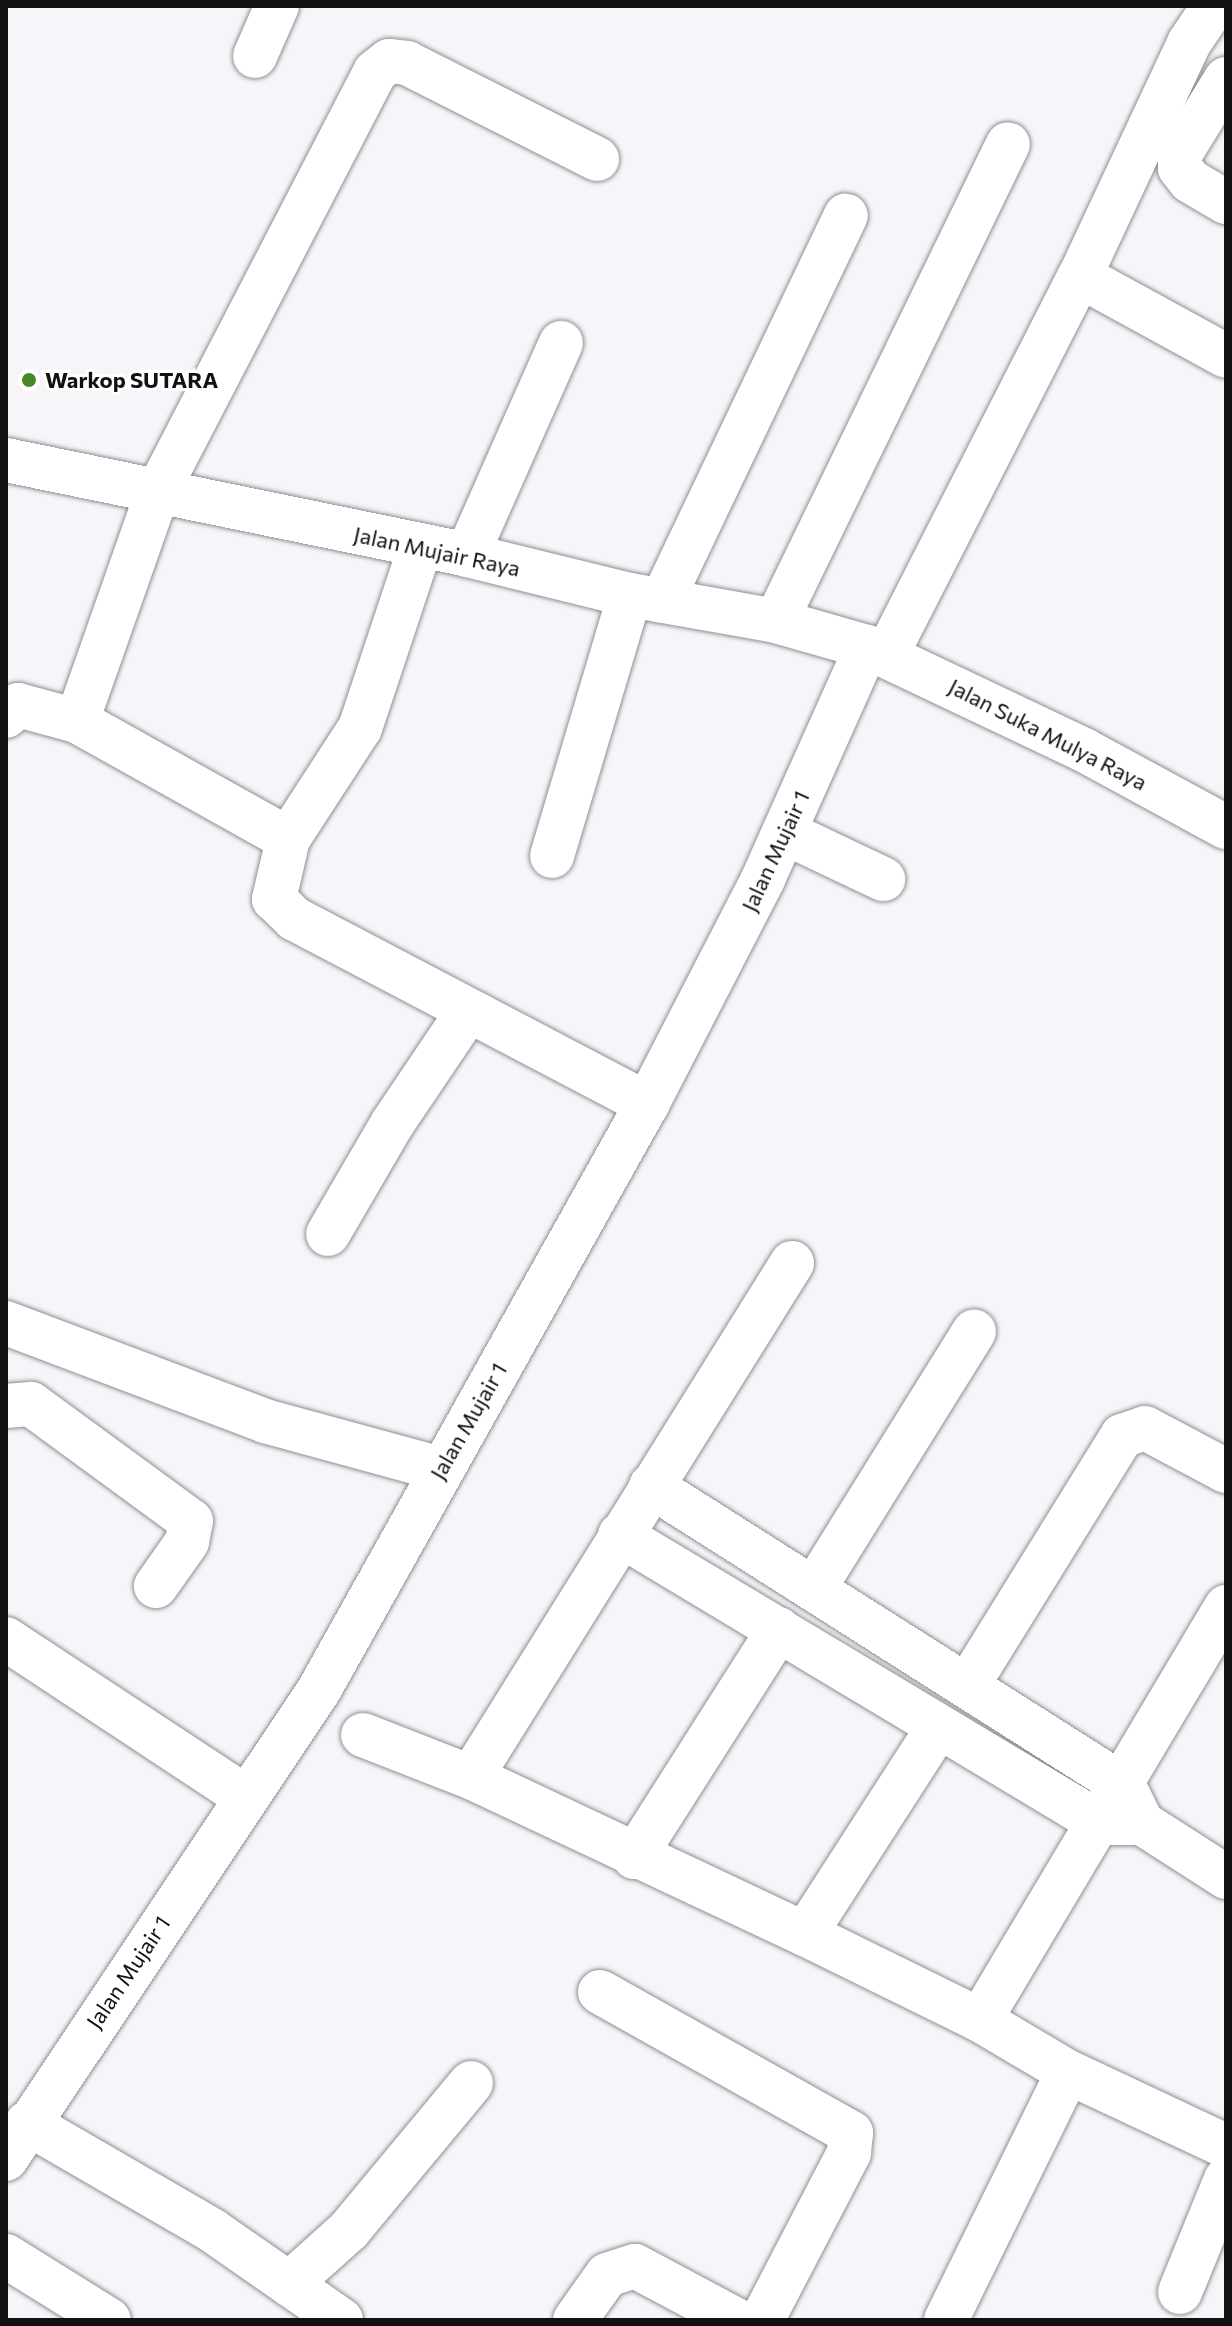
<!DOCTYPE html>
<html>
<head>
<meta charset="utf-8">
<style>
  body { margin:0 }
  #map { position:relative; width:1232px; height:2326px; overflow:hidden; background:#f8f5fa; font-family:Commissioner,sans-serif }
  div>[style] { position:absolute }
  .roads { filter:drop-shadow(0 0 2px #918e93) drop-shadow(0 0 2px #918e93) }
  .minor>* { height:44px; margin:-22px; padding:0 22px; transform-origin:22px; border-radius:22px; background:#fff }
  .tertiary>* { height:44px; margin:-22px; padding:0 22px; transform-origin:22px; border-radius:22px; background:#fff }
  .dots>* { width:22px; height:22px; translate:-50% -50%; box-sizing:border-box; border:4px solid #fff; border-radius:50% }
  span { translate:-50% -50%; white-space:nowrap; text-align:center; line-height:1.15; -webkit-text-stroke:6px #fff; paint-order:stroke }
  .poi-label { font-size:22px; color:#121112; font-weight:700 }
  .left { translate:0 -50%; text-align:left }
  .street-label { font-size:22px; color:#121112 }
  .frame { position:absolute; inset:0; border:8px solid #121112; pointer-events:none }
</style>
</head>
<body>
<div id="map">
  <div class="roads">
    <div class="minor">
      <i style="left:255px;top:56px;width:55px;rotate:-66.3deg"></i>
      <i style="left:1226px;top:79px;width:88px;rotate:121.5deg"></i>
      <i style="left:1180px;top:154px;width:14px;rotate:90deg"></i>
      <i style="left:1180px;top:168px;width:16px;rotate:52deg"></i>
      <i style="left:1190px;top:181px;width:42px;rotate:30.3deg"></i>
      <i style="left:1080px;top:276px;width:166px;rotate:28.7deg"></i>
      <i style="left:420px;top:548px;width:190px;rotate:108.4deg"></i>
      <i style="left:360px;top:728px;width:132px;rotate:123deg"></i>
      <i style="left:288px;top:839px;width:62px;rotate:103.1deg"></i>
      <i style="left:274px;top:899px;width:29px;rotate:44deg"></i>
      <i style="left:295px;top:919px;width:398px;rotate:27.7deg"></i>
      <i style="left:467px;top:555px;width:232px;rotate:-66.1deg"></i>
      <i style="left:662px;top:601px;width:427px;rotate:-64.5deg"></i>
      <i style="left:776px;top:621px;width:530px;rotate:-64.06deg"></i>
      <i style="left:887px;top:654px;width:424px;rotate:-63deg"></i>
      <i style="left:1080px;top:276px;width:257px;rotate:-64.9deg"></i>
      <i style="left:1189px;top:43px;width:45px;rotate:-56deg"></i>
      <i style="left:6px;top:716px;width:16px;rotate:-43deg"></i>
      <i style="left:18px;top:705px;width:61px;rotate:15.2deg"></i>
      <i style="left:77px;top:721px;width:242px;rotate:29.2deg"></i>
      <i style="left:77px;top:721px;width:244px;rotate:-70.6deg"></i>
      <i style="left:158px;top:491px;width:472px;rotate:-62.6deg"></i>
      <i style="left:375px;top:72px;width:18px;rotate:-38deg"></i>
      <i style="left:389px;top:61px;width:18px;rotate:6deg"></i>
      <i style="left:407px;top:63px;width:213px;rotate:26.8deg"></i>
      <i style="left:784px;top:832px;width:110px;rotate:25.4deg"></i>
      <i style="left:552px;top:856px;width:272px;rotate:-73.4deg"></i>
      <i style="left:328px;top:1234px;width:127px;rotate:-59.8deg"></i>
      <i style="left:392px;top:1124px;width:134px;rotate:-56deg"></i>
      <i style="left:6px;top:1323px;width:277px;rotate:20.7deg"></i>
      <i style="left:265px;top:1421px;width:181px;rotate:15.3deg"></i>
      <i style="left:6px;top:1406px;width:25px;rotate:-5deg"></i>
      <i style="left:31px;top:1404px;width:198px;rotate:36.2deg"></i>
      <i style="left:191px;top:1521px;width:21px;rotate:101deg"></i>
      <i style="left:187px;top:1542px;width:54px;rotate:125.2deg"></i>
      <i style="left:651px;top:1486px;width:560px;rotate:32.38deg"></i>
      <i style="left:1124px;top:1786px;width:41px;rotate:64.1deg"></i>
      <i style="left:1142px;top:1823px;width:100px;rotate:32.7deg"></i>
      <i style="left:620px;top:1535px;width:560px;rotate:30.96deg"></i>
      <i style="left:1100px;top:1823px;width:42px"></i>
      <i style="left:815px;top:1587px;width:301px;rotate:-58.1deg"></i>
      <i style="left:6px;top:1639px;width:287px;rotate:33.4deg"></i>
      <i style="left:969px;top:1683px;width:291px;rotate:-58.2deg"></i>
      <i style="left:1122px;top:1436px;width:24px;rotate:-19deg"></i>
      <i style="left:1145px;top:1428px;width:92px;rotate:28deg"></i>
      <i style="left:363px;top:1735px;width:116px;rotate:21.3deg"></i>
      <i style="left:471px;top:1777px;width:369px;rotate:25.2deg"></i>
      <i style="left:805px;top:1934px;width:195px;rotate:26.2deg"></i>
      <i style="left:980px;top:2020px;width:102px;rotate:30.6deg"></i>
      <i style="left:1068px;top:2072px;width:174px;rotate:25.1deg"></i>
      <i style="left:471px;top:1777px;width:606px;rotate:-58.01deg"></i>
      <i style="left:634px;top:1857px;width:270px;rotate:-57.5deg"></i>
      <i style="left:805px;top:1934px;width:244px;rotate:-57.2deg"></i>
      <i style="left:600px;top:1992px;width:288px;rotate:29.3deg"></i>
      <i style="left:851px;top:2133px;width:20px;rotate:96deg"></i>
      <i style="left:849px;top:2153px;width:188px;rotate:117.5deg"></i>
      <i style="left:980px;top:2020px;width:481px;rotate:-59.2deg"></i>
      <i style="left:27px;top:2123px;width:215px;rotate:30.1deg"></i>
      <i style="left:213px;top:2231px;width:156px;rotate:34.8deg"></i>
      <i style="left:6px;top:2256px;width:121px;rotate:31.9deg"></i>
      <i style="left:289px;top:2284px;width:81px;rotate:-42deg"></i>
      <i style="left:349px;top:2230px;width:191px;rotate:-50.3deg"></i>
      <i style="left:1180px;top:2292px;width:122px;rotate:-67.8deg"></i>
      <i style="left:575px;top:2320px;width:55px;rotate:-54.6deg"></i>
      <i style="left:607px;top:2275px;width:29px;rotate:-18deg"></i>
      <i style="left:635px;top:2266px;width:115px;rotate:28.1deg"></i>
      <i style="left:946px;top:2320px;width:276px;rotate:-63.8deg"></i>
    </div>
    <div class="tertiary">
      <i style="left:6px;top:460px;width:471px;rotate:11.6deg"></i>
      <i style="left:467px;top:555px;width:168px;rotate:13.8deg"></i>
      <i style="left:630px;top:595px;width:148px;rotate:10.1deg"></i>
      <i style="left:776px;top:621px;width:95px;rotate:15.9deg"></i>
      <i style="left:867px;top:647px;width:240px;rotate:25.4deg"></i>
      <i style="left:1084px;top:750px;width:162px;rotate:28.5deg"></i>
      <i style="left:6px;top:2159px;width:564px;rotate:-56.28deg"></i>
      <i style="left:319px;top:1690px;width:672px;rotate:-60.76deg"></i>
      <i style="left:647px;top:1104px;width:253px;rotate:-62.7deg"></i>
      <i style="left:763px;top:879px;width:254px;rotate:-65.9deg"></i>
    </div>
  </div>
  <div class="dots">
    <i style="left:29px;top:380px;background:#488829"></i>
  </div>
  <div class="poi-label">
    <span class="left" style="left:45px;top:380px">Warkop SUTARA</span>
  </div>
  <div class="street-label">
    <span style="left:437px;top:551px;rotate:12deg">Jalan Mujair Raya</span>
    <span style="left:1048px;top:734px;rotate:27deg">Jalan Suka Mulya Raya</span>
    <span style="left:775px;top:851px;rotate:-65deg">Jalan Mujair 1</span>
    <span style="left:468px;top:1421px;rotate:-60deg">Jalan Mujair 1</span>
    <span style="left:128px;top:1972px;rotate:-56deg">Jalan Mujair 1</span>
  </div>
  <div class="frame"></div>
</div>
</body>
</html>
